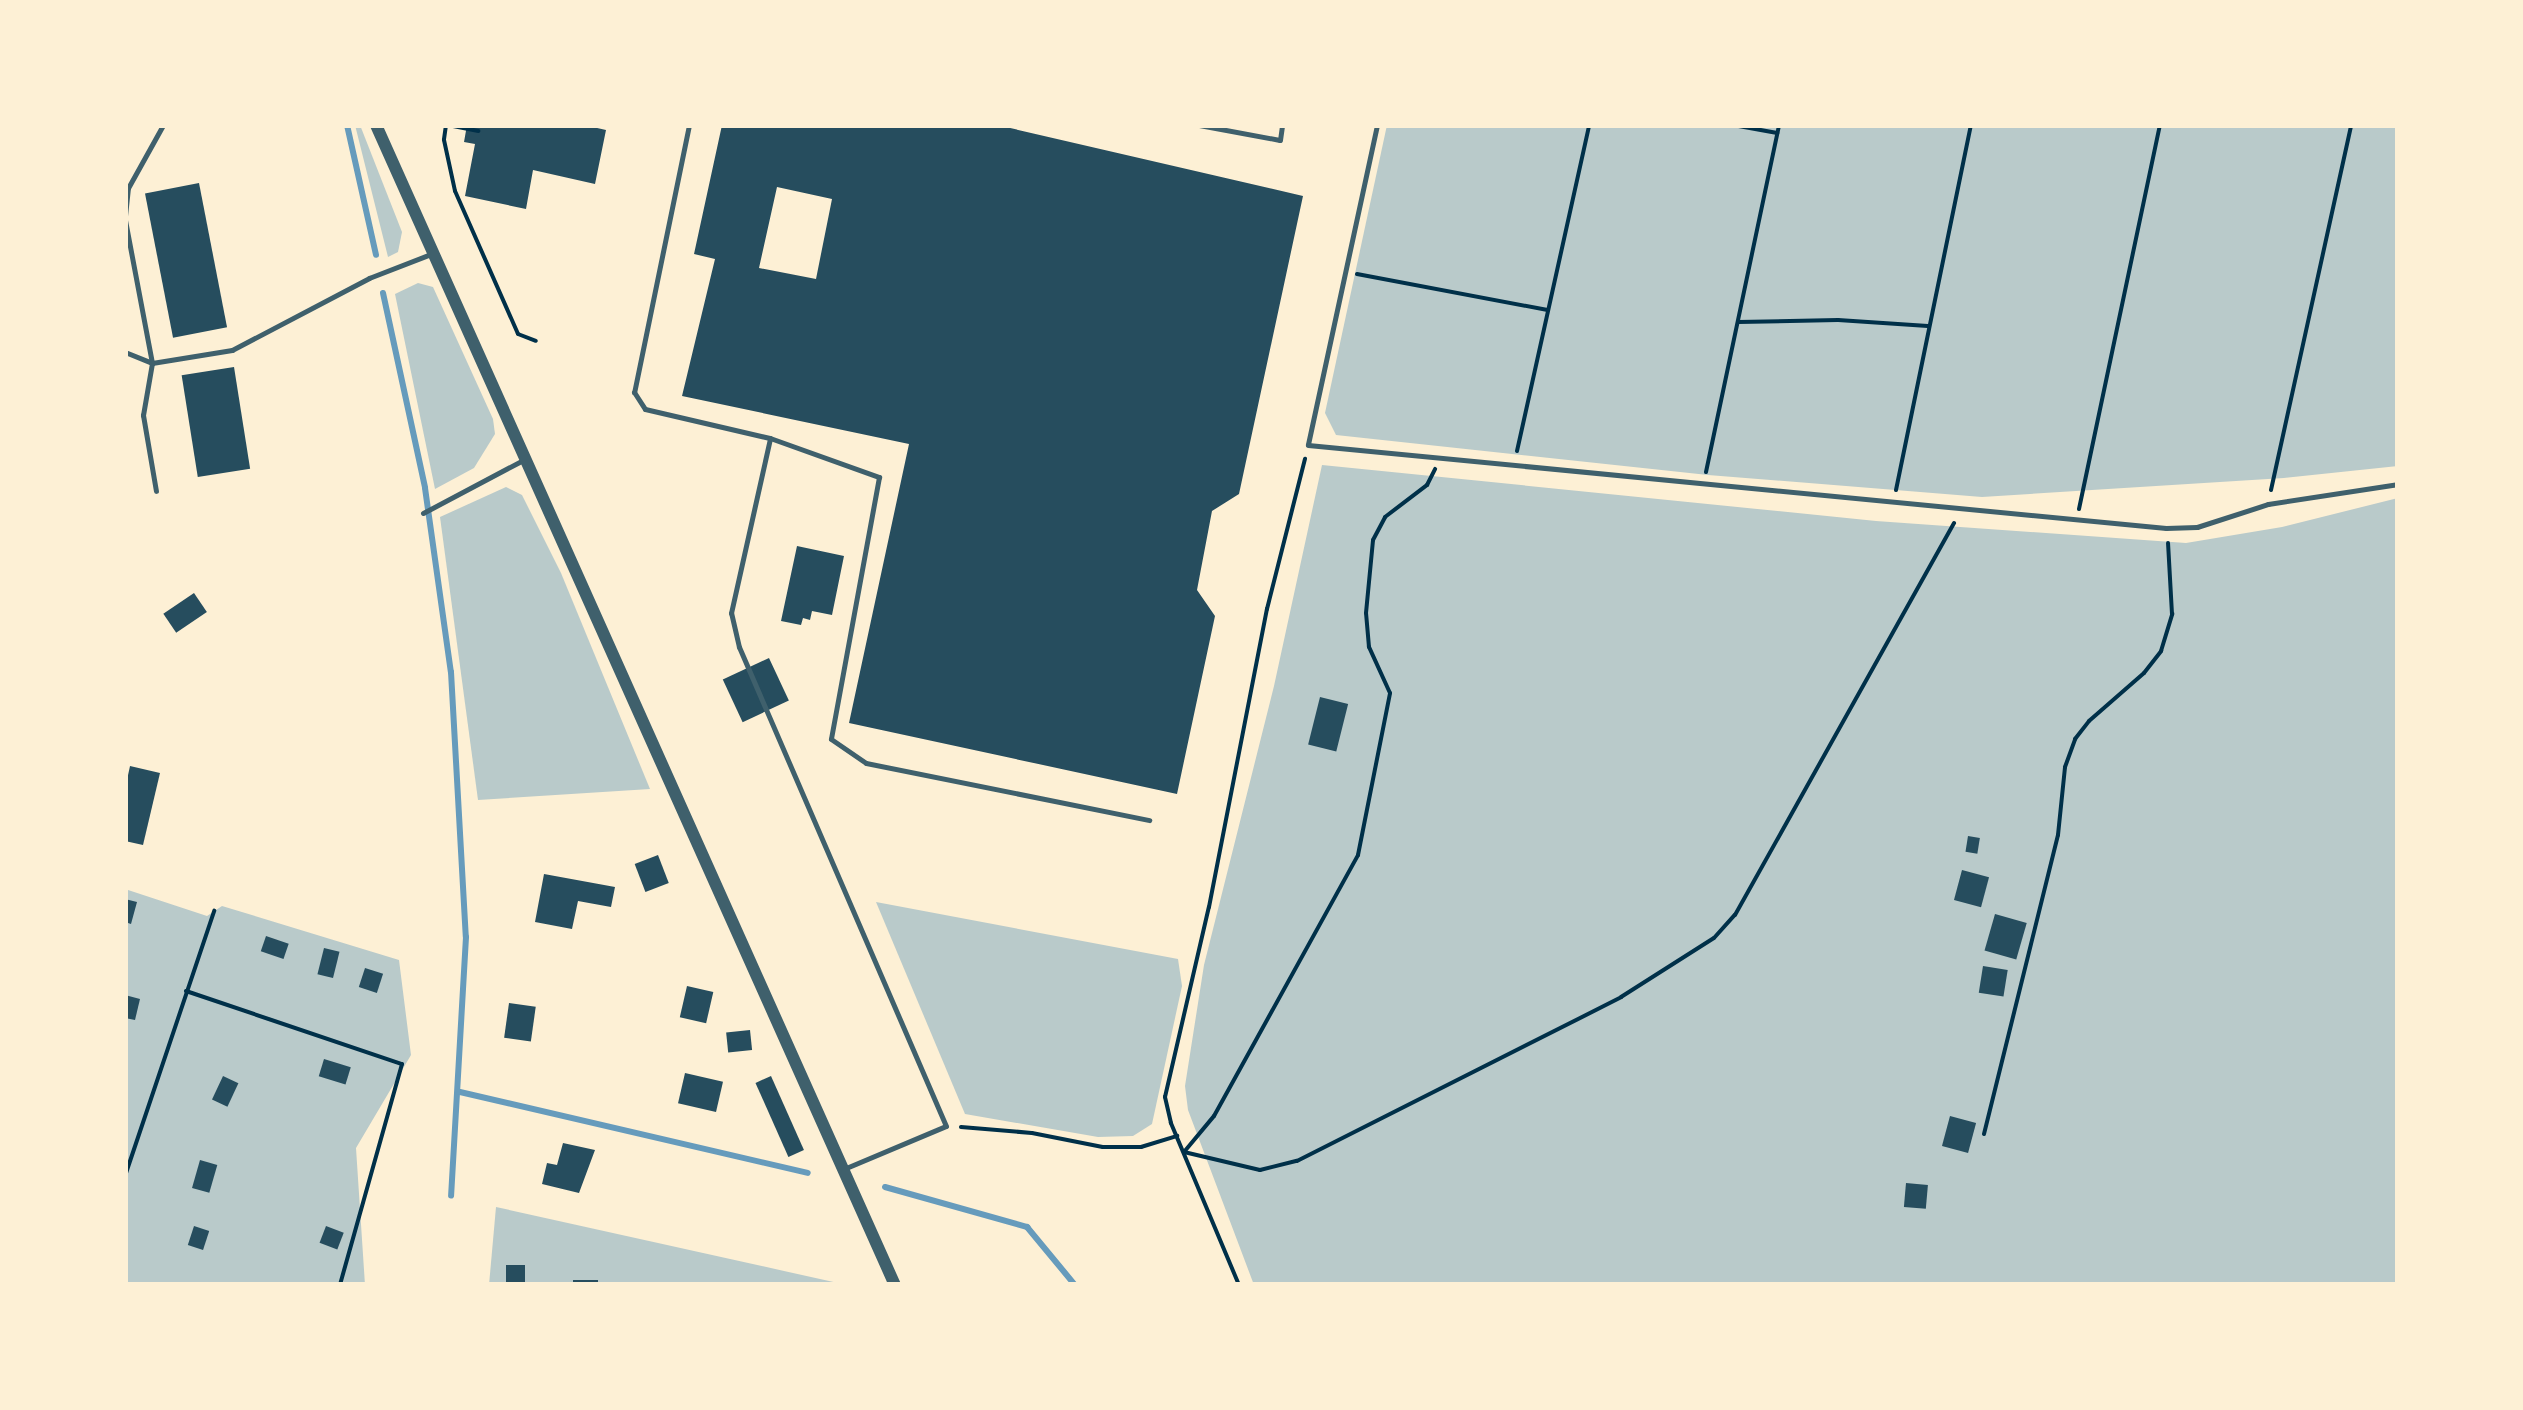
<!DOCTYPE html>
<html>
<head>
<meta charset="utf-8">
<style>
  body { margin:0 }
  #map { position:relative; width:2523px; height:1410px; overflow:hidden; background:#fdf0d5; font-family:"Sofia Sans Condensed",sans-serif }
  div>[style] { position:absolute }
  .green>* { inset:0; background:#b9caca }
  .stream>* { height:6px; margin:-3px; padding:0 3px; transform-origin:3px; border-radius:3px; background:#669bbc }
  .building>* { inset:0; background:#264d5e; transform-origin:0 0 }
  .path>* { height:4px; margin:-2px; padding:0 2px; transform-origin:2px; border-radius:2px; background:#003049 }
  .service>* { height:5px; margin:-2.5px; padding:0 2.5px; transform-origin:2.5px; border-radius:2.5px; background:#3f606c }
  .tertiary>* { height:12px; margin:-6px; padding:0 6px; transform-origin:6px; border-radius:6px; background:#3f606c }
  span { translate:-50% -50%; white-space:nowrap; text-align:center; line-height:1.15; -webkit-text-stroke:9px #fdf0d5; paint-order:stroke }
  .frame { position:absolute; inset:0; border:128px solid #fdf0d5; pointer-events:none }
</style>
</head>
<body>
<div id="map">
  <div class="green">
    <i style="clip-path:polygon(355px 125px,360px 125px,402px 232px,398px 252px,388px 257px)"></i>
    <i style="clip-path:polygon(1387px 125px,2398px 125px,2398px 466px,2284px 478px,1982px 497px,1708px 475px,1336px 435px,1325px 413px)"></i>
    <i style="clip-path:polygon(418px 283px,433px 287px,493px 419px,495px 434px,474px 468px,435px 489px,395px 294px)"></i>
    <i style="clip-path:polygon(1322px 465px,1876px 521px,2186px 543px,2282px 527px,2398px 498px,2398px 1285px,1254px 1285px,1188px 1110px,1185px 1086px,1204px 965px,1274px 686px)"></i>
    <i style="clip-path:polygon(506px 487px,522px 495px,561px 573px,650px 789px,478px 800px,440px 517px)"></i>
    <i style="clip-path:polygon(125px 889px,207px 916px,222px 906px,399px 960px,411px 1055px,356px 1148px,365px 1285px,125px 1285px)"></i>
    <i style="clip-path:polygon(876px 902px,1178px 959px,1182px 986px,1152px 1124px,1133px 1136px,1098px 1137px,965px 1114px)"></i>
    <i style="clip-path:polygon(496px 1207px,847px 1285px,489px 1285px)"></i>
  </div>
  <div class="stream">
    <i style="left:347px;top:125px;width:133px;rotate:77.4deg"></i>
    <i style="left:383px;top:293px;width:199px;rotate:77.8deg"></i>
    <i style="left:425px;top:488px;width:186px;rotate:82deg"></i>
    <i style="left:451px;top:672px;width:265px;rotate:86.8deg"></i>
    <i style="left:466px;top:937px;width:259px;rotate:93.3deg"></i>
    <i style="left:460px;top:1092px;width:357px;rotate:13.1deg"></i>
    <i style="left:885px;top:1187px;width:148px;rotate:15.7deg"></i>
    <i style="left:1027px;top:1227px;width:75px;rotate:50.4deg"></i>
  </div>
  <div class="building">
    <i style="clip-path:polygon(467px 125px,584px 125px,606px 130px,595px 184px,533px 170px,526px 209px,465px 196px,475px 144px,464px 142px)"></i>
    <i style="clip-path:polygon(evenodd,722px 125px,997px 125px,1303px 196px,1239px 494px,1212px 511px,1197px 590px,1215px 616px,1177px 794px,849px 723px,909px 444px,682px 396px,715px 259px,694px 254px,722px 125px,777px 187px,832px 199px,816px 279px,759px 268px,777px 187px)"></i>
    <i style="left:199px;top:183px;width:147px;height:55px;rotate:79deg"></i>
    <i style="left:234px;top:367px;width:103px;height:53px;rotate:81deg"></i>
    <i style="clip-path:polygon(797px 546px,844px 556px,832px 615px,812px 611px,810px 620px,803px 618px,801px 625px,781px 621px)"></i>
    <i style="left:194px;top:593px;width:23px;height:37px;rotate:56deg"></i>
    <i style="left:769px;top:658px;width:47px;height:51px;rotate:65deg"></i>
    <i style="left:1320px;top:697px;width:29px;height:49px;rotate:14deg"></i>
    <i style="clip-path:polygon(130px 766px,160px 773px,143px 845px,125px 841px,125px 789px)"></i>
    <i style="left:1968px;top:836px;width:12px;height:16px;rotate:9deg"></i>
    <i style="left:658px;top:855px;width:30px;height:25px;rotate:69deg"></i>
    <i style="left:1962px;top:870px;width:28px;height:31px;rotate:15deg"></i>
    <i style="clip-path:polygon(544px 874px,615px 887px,611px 907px,578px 901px,572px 929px,535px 922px)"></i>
    <i style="clip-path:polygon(125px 899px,137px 902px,131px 924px,125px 922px)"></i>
    <i style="left:1995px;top:914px;width:33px;height:38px;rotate:16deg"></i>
    <i style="left:266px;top:936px;width:24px;height:16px;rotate:19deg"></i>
    <i style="left:324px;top:948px;width:16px;height:27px;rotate:14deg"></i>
    <i style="left:1983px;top:966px;width:25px;height:27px;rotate:9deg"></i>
    <i style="left:365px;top:968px;width:19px;height:20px;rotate:18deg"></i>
    <i style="left:687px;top:986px;width:27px;height:32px;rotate:13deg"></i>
    <i style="clip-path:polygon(125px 995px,140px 999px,135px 1020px,125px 1018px)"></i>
    <i style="left:509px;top:1003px;width:27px;height:35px;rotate:8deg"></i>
    <i style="left:750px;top:1030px;width:20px;height:24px;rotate:84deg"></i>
    <i style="left:324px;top:1059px;width:28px;height:18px;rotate:17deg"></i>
    <i style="left:685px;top:1073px;width:39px;height:31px;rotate:13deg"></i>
    <i style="left:223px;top:1076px;width:17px;height:26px;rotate:25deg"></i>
    <i style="left:771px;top:1076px;width:81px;height:17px;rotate:66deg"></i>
    <i style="left:1950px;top:1116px;width:27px;height:31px;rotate:15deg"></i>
    <i style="clip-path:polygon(563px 1143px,595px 1150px,579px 1193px,542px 1184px,547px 1163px,557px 1165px)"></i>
    <i style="left:200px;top:1160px;width:18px;height:29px;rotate:16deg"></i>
    <i style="left:1906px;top:1183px;width:22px;height:24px;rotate:5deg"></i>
    <i style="left:194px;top:1226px;width:16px;height:20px;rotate:18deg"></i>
    <i style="left:326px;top:1226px;width:19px;height:18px;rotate:21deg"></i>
    <i style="left:506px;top:1265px;width:19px;height:20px"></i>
    <i style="left:573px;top:1280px;width:25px;height:5px"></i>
  </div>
  <div class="path">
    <i style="left:446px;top:125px;width:15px;rotate:98deg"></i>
    <i style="left:444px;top:140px;width:52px;rotate:77.8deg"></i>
    <i style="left:455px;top:191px;width:156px;rotate:66.2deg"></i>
    <i style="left:518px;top:334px;width:19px;rotate:21deg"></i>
    <i style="left:448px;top:125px;width:31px;rotate:11deg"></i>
    <i style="left:1733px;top:125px;width:45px;rotate:10.3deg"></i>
    <i style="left:1357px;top:274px;width:194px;rotate:10.7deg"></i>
    <i style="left:1738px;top:322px;width:100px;rotate:-1.1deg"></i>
    <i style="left:1838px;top:320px;width:90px;rotate:3.8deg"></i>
    <i style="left:1517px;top:451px;width:334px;rotate:-77.5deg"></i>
    <i style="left:1706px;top:472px;width:355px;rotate:-78.1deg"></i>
    <i style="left:1896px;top:490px;width:373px;rotate:-78.4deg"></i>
    <i style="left:2271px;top:490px;width:374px;rotate:-77.6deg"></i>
    <i style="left:2079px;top:509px;width:392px;rotate:-78.1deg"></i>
    <i style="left:186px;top:991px;width:228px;rotate:18.7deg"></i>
    <i style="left:402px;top:1064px;width:230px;rotate:105.7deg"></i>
    <i style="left:961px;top:1127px;width:71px;rotate:4.8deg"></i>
    <i style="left:1032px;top:1133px;width:72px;rotate:11.2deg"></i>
    <i style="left:1103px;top:1147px;width:38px"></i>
    <i style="left:1141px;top:1147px;width:38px;rotate:-17deg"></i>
    <i style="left:1984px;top:1134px;width:308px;rotate:-76.1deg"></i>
    <i style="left:2058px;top:835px;width:68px;rotate:-84.1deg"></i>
    <i style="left:2065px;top:767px;width:30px;rotate:-70deg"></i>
    <i style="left:2075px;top:739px;width:23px;rotate:-52deg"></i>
    <i style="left:2089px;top:721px;width:73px;rotate:-41.1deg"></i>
    <i style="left:2144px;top:673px;width:28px;rotate:-52deg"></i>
    <i style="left:2161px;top:651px;width:39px;rotate:-73deg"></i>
    <i style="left:2172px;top:614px;width:71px;rotate:-93.2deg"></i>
    <i style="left:1184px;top:1152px;width:78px;rotate:13.3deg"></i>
    <i style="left:1260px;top:1170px;width:38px;rotate:-14deg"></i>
    <i style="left:1297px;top:1161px;width:363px;rotate:-26.8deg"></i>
    <i style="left:1621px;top:997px;width:110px;rotate:-32.4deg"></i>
    <i style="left:1714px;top:938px;width:31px;rotate:-48deg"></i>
    <i style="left:1735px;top:915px;width:449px;rotate:-60.8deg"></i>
    <i style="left:1184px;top:1152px;width:47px;rotate:-50.2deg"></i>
    <i style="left:1214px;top:1116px;width:298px;rotate:-61.1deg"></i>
    <i style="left:1358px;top:855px;width:165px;rotate:-78.8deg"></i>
    <i style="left:1390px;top:693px;width:51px;rotate:-114.5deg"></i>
    <i style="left:1369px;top:647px;width:34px;rotate:-95deg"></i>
    <i style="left:1366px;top:613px;width:73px;rotate:-84.5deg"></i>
    <i style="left:1373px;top:540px;width:26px;rotate:-62deg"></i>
    <i style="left:1385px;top:517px;width:53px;rotate:-37.3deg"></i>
    <i style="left:1427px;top:485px;width:18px;rotate:-63deg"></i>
    <i style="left:125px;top:1176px;width:280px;rotate:-71.4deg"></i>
    <i style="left:1239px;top:1285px;width:176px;rotate:-112.8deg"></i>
    <i style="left:1171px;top:1123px;width:27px;rotate:-103deg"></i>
    <i style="left:1165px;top:1097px;width:195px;rotate:-77deg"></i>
    <i style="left:1209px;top:907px;width:304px;rotate:-79deg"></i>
    <i style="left:1267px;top:609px;width:155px;rotate:-75.8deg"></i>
  </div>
  <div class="service">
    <i style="left:689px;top:125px;width:273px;rotate:101.6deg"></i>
    <i style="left:634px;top:392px;width:20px;rotate:57deg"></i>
    <i style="left:645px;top:409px;width:128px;rotate:13.1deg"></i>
    <i style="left:1199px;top:125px;width:82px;rotate:10.5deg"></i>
    <i style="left:1280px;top:140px;width:15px;rotate:-82deg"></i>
    <i style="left:1377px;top:125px;width:327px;rotate:102.2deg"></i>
    <i style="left:1308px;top:445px;width:862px;rotate:5.53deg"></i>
    <i style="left:2166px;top:528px;width:31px;rotate:-2deg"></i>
    <i style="left:2197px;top:527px;width:75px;rotate:-17.9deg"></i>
    <i style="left:2268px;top:504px;width:132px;rotate:-8.7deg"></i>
    <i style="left:125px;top:216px;width:28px;rotate:-84deg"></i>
    <i style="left:128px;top:188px;width:72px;rotate:-60.9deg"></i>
    <i style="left:125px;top:220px;width:146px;rotate:79.3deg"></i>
    <i style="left:152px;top:363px;width:81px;rotate:-9.2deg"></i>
    <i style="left:232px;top:350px;width:155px;rotate:-27.7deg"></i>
    <i style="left:369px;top:278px;width:66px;rotate:-21.2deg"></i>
    <i style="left:125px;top:352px;width:29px;rotate:22deg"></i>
    <i style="left:152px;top:363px;width:53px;rotate:99.8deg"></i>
    <i style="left:143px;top:415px;width:77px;rotate:80.3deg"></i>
    <i style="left:423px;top:513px;width:115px;rotate:-27.9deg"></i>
    <i style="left:846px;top:1168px;width:108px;rotate:-22.8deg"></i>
    <i style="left:946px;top:1126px;width:522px;rotate:-113.37deg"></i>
    <i style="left:739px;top:647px;width:35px;rotate:-103deg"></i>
    <i style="left:731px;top:613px;width:179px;rotate:-77.4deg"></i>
    <i style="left:770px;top:438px;width:116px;rotate:19.7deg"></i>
    <i style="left:879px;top:477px;width:266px;rotate:100.4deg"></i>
    <i style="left:831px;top:739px;width:42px;rotate:34.4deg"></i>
    <i style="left:866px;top:763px;width:289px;rotate:11.4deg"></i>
  </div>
  <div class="tertiary">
    <i style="left:376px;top:125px;width:1271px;rotate:65.9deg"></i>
  </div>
  <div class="frame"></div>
</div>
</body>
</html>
